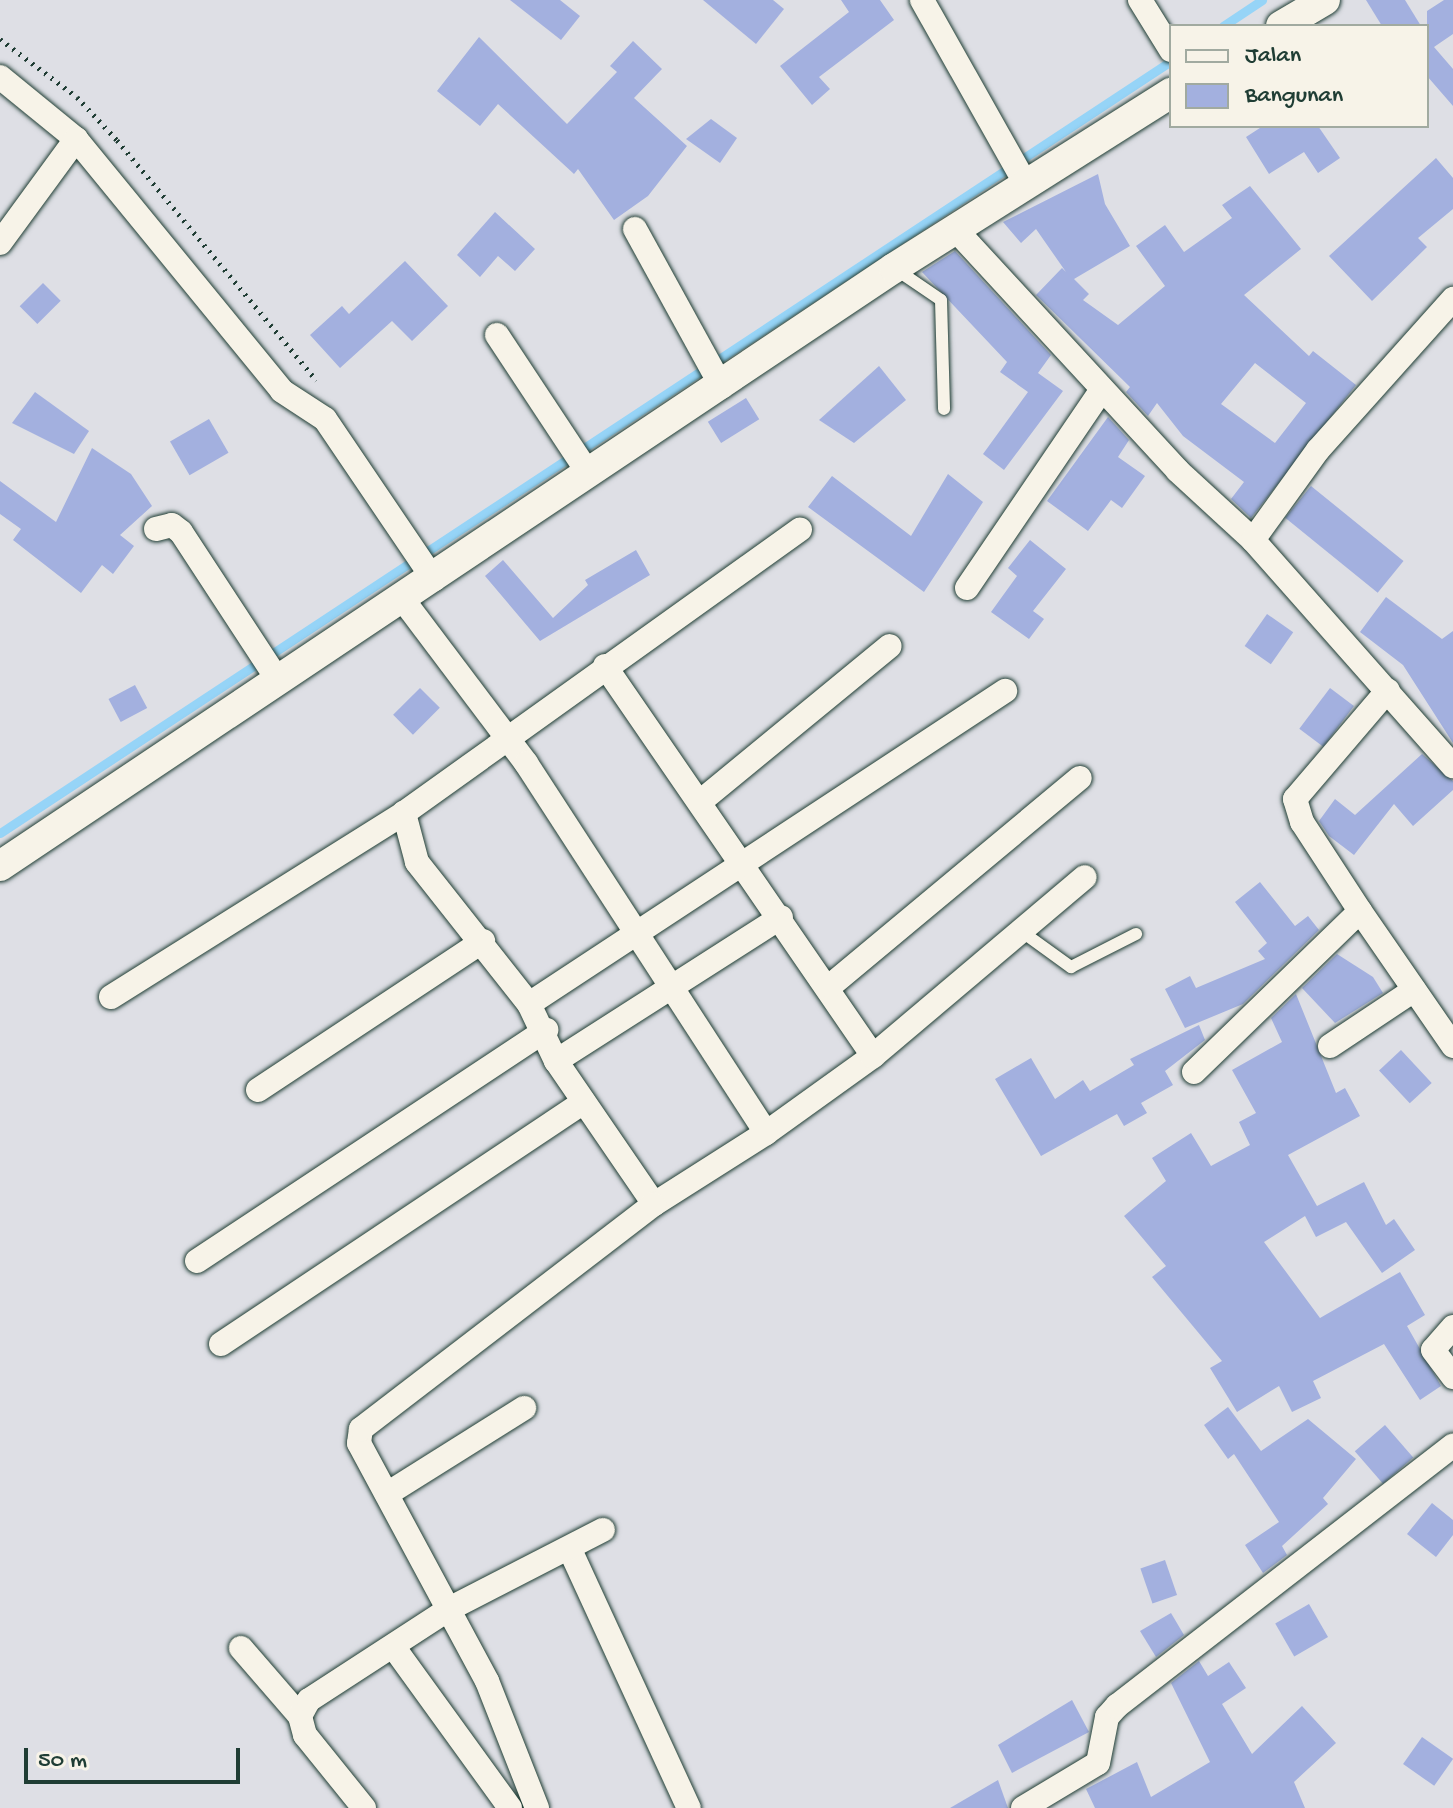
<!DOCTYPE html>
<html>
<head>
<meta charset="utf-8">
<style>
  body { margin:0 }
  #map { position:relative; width:1453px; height:1808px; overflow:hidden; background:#dedfe5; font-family:"Gochi Hand",sans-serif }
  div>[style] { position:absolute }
  .stream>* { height:9px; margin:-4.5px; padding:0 4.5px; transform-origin:4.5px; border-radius:4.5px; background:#96d4f7 }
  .building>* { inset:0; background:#a3b0df; transform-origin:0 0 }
  .path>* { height:5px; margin-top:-2.5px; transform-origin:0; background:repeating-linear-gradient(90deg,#1f3d34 0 2px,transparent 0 8px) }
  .roads { filter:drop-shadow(0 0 2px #1f3d34) drop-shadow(0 0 2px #1f3d34) }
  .service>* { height:12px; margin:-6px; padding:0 6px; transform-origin:6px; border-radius:6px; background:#f7f3e8 }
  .minor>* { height:24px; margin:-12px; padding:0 12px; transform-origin:12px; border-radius:12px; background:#f7f3e8 }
  .tertiary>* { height:30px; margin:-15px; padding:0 15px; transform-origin:15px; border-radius:15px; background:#f7f3e8 }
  span { translate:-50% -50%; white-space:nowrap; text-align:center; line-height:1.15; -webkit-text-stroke:6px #f7f3e8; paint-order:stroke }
  .legend { position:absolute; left:1169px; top:24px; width:260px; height:104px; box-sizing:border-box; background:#f7f3e8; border:2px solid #a1aaa0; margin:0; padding:10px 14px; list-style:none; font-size:24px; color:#1f3d34 }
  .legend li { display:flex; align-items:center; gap:16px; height:40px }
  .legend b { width:40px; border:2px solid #a1aaa0 }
  .scale { position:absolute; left:24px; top:1748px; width:216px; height:36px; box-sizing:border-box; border:4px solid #1f3d34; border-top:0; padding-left:10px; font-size:24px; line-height:28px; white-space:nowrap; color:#1f3d34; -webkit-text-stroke:6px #f7f3e8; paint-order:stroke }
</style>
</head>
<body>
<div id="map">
  <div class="stream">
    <i style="left:1223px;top:26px;width:47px;rotate:-33.7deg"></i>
    <i style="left:0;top:833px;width:1403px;rotate:-33.4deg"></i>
  </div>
  <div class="building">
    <i style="clip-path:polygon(510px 0,560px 0,580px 16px,561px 40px)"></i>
    <i style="clip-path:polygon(703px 0,773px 0,784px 9px,756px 44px)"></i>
    <i style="clip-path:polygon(841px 0,880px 0,894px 20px,819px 77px,830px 89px,812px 105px,780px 66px,849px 12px)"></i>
    <i style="clip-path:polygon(1366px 0,1405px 0,1421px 26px,1382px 26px)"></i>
    <i style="clip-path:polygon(1444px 0,1453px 0,1453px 34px,1434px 47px,1453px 69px,1453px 106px,1427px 76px,1427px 11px)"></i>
    <i style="clip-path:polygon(479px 37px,567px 124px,617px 72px,610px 66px,633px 41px,662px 69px,634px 98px,687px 146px,648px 196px,614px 220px,578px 169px,574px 174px,498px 104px,480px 126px,437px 91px)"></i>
    <i style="clip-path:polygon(711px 119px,737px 138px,720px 163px,686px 139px)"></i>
    <i style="clip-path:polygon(1263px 126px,1318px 126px,1340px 158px,1318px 173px,1304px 152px,1269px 174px,1246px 137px)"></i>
    <i style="clip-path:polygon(1436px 158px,1453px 178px,1453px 209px,1418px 238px,1427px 247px,1372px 301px,1329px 256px)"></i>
    <i style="clip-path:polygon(evenodd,1098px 174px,1105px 204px,1130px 246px,1074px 279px,1089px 294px,1083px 300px,1118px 325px,1165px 286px,1136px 246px,1165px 225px,1184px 252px,1232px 218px,1222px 205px,1250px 186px,1301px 249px,1244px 295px,1309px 356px,1313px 351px,1356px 385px,1251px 518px,1231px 499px,1244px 482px,1183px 436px,1157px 403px,1148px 416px,1126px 392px,1130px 387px,1036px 295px,1062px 268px,1066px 272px,1036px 229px,1021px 243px,1003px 222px,1098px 174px,1255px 363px,1306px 403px,1275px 443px,1221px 404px,1255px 363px)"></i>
    <i style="clip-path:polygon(495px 212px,535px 249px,515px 271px,498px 256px,480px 277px,457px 255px)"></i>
    <i style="clip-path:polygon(955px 251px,1051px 355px,1038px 373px,1063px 391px,1004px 470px,983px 454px,1028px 392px,1000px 372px,1007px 362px,922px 272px)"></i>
    <i style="clip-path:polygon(405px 261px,448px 306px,412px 341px,392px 321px,340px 368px,310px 335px,342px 306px,349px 314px)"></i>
    <i style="left:43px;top:283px;width:25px;height:33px;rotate:45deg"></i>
    <i style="clip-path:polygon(879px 366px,906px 400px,854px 443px,819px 420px)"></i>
    <i style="clip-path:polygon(35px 392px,89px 431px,74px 454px,12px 423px)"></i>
    <i style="left:746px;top:398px;width:25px;height:45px;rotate:58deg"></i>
    <i style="clip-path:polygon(1108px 417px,1129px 440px,1118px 457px,1145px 476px,1122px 508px,1111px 500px,1088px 531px,1047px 501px)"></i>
    <i style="left:209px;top:419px;width:39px;height:45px;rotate:60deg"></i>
    <i style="clip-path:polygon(92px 448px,131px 474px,152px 506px,120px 535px,134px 546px,113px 574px,102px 565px,81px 593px,13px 540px,21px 529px,0 514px,0 481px,56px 522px)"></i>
    <i style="clip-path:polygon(948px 474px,983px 502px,924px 592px,808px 507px,832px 476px,911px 536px)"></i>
    <i style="left:1311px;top:486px;width:119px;height:41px;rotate:39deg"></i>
    <i style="clip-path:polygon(1030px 540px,1066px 569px,1033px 611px,1044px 619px,1029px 639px,991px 612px,1017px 576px,1008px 568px)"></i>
    <i style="clip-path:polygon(636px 550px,650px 575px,540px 641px,485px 576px,503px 560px,553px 618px,588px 585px,585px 580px)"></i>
    <i style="clip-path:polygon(1386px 597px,1442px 639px,1453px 631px,1453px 743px,1403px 665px,1360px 632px)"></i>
    <i style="left:1267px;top:614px;width:32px;height:39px;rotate:35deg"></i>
    <i style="left:135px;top:685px;width:26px;height:30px;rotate:62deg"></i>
    <i style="left:420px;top:688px;width:28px;height:38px;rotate:45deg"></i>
    <i style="left:1330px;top:688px;width:30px;height:51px;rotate:37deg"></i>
    <i style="clip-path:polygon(1422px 754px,1453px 781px,1453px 790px,1413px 826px,1394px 804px,1354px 855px,1329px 836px,1319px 821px,1335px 799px,1355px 815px)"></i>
    <i style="clip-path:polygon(1260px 882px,1295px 926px,1308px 916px,1319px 930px,1243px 1004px,1185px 1028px,1165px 989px,1190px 976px,1196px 988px,1265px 959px,1258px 951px,1267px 943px,1235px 902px)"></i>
    <i style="clip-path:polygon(1337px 954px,1373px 977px,1383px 993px,1335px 1023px,1302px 988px)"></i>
    <i style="clip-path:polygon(1296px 994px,1336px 1093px,1345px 1088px,1360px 1116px,1288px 1155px,1317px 1206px,1364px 1182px,1386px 1225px,1394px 1219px,1415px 1250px,1382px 1273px,1346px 1222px,1316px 1237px,1305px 1216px,1264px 1242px,1320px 1318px,1400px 1272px,1425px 1315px,1407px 1326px,1441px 1386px,1420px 1400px,1384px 1344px,1313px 1381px,1321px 1398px,1292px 1412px,1279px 1386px,1237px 1412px,1210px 1368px,1222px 1361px,1152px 1277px,1166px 1266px,1124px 1216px,1166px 1181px,1152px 1158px,1191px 1133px,1211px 1166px,1250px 1145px,1239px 1122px,1256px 1113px,1232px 1070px,1282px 1042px,1271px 1018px)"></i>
    <i style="clip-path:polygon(1199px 1025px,1205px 1040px,1165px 1071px,1173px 1085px,1141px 1103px,1147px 1113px,1124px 1126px,1117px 1114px,1041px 1156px,995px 1079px,1031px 1058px,1055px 1099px,1083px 1080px,1090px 1091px,1134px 1065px,1130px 1059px)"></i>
    <i style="left:1401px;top:1050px;width:45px;height:30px;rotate:47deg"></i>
    <i style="clip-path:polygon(1228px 1407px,1261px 1451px,1308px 1419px,1356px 1459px,1323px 1498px,1328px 1504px,1282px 1546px,1287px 1555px,1263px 1573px,1245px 1545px,1279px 1522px,1234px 1454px,1228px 1459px,1204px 1425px)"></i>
    <i style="left:1385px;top:1425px;width:43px;height:40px;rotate:49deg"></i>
    <i style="clip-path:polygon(1432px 1503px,1453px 1520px,1453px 1535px,1436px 1557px,1407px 1534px)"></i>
    <i style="left:1165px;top:1560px;width:37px;height:26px;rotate:71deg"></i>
    <i style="left:1309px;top:1604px;width:38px;height:39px;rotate:60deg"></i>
    <i style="clip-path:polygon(1171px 1613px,1184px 1635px,1156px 1657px,1140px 1631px)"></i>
    <i style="clip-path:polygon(1199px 1661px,1208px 1676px,1229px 1662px,1246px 1688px,1222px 1704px,1252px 1754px,1302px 1706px,1336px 1743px,1294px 1782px,1305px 1808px,1095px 1808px,1086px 1789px,1137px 1762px,1151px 1797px,1210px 1762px,1171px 1683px)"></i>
    <i style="clip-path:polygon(1072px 1700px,1089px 1732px,1012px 1773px,998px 1745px)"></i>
    <i style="left:1422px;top:1737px;width:38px;height:33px;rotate:35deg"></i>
    <i style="clip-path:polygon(998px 1780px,1008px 1808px,950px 1808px)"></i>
  </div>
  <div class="path">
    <i style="left:0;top:39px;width:96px;rotate:37deg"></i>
    <i style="left:77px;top:97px;width:59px;rotate:47.1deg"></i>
    <i style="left:117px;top:140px;width:312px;rotate:50.3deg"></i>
  </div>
  <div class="roads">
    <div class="service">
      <i style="left:897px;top:270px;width:53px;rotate:34.3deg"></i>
      <i style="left:941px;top:300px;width:109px;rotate:88.4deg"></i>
      <i style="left:1021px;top:931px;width:62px;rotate:35.8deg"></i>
      <i style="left:1071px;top:967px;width:73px;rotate:-26.9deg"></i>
    </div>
    <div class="minor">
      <i style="left:922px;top:0;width:210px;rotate:60.6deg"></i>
      <i style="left:1140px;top:0;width:59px;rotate:58.2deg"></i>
      <i style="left:0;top:77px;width:98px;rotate:39.2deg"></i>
      <i style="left:76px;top:139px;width:325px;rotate:50.7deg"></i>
      <i style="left:282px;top:391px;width:51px;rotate:33.1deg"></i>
      <i style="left:325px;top:419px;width:194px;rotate:55.9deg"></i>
      <i style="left:635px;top:229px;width:180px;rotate:61.2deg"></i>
      <i style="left:955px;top:229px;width:329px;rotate:47.3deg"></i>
      <i style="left:1178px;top:471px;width:102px;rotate:42.6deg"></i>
      <i style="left:1253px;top:540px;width:302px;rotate:48.5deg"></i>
      <i style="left:0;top:243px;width:129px;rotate:-53.8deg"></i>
      <i style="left:497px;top:335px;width:167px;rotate:56.5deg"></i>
      <i style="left:156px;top:529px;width:16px;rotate:-14deg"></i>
      <i style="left:172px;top:525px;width:11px;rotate:38deg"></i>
      <i style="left:181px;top:532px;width:179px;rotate:56.8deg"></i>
      <i style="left:1253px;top:540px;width:111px;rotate:-54.2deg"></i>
      <i style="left:1318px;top:450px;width:203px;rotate:-48.2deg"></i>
      <i style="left:967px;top:588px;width:240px;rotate:-55.8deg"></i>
      <i style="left:401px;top:597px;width:208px;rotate:53deg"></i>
      <i style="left:526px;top:763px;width:441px;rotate:57deg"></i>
      <i style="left:766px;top:1133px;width:132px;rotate:-35.7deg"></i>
      <i style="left:873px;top:1056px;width:277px;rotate:-40.2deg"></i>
      <i style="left:605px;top:666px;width:473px;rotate:55.5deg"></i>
      <i style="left:701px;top:801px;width:244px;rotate:-39.4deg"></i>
      <i style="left:1360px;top:911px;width:164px;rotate:55.4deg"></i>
      <i style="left:830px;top:986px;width:325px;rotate:-39.8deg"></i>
      <i style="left:111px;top:997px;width:346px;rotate:-32.1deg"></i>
      <i style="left:529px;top:1004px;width:570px;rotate:-33.33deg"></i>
      <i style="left:1330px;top:1046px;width:101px;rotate:-33.7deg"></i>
      <i style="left:556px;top:1061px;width:267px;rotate:-32.6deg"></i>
      <i style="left:1194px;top:1072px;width:231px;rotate:-44.1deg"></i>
      <i style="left:1360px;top:911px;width:106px;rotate:-123.1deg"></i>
      <i style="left:1302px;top:822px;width:24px;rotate:-107deg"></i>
      <i style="left:1295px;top:799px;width:143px;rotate:-49.5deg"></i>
      <i style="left:258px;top:1090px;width:270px;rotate:-33.5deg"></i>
      <i style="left:766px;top:1133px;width:133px;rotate:147.6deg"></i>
      <i style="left:654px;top:1204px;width:173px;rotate:-124.4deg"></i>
      <i style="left:556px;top:1061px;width:63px;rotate:-115.3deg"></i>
      <i style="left:529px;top:1004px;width:181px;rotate:-128.3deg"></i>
      <i style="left:417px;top:862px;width:51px;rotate:-104.9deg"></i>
      <i style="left:404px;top:813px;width:487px;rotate:-35.6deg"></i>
      <i style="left:197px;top:1261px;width:419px;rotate:-33.5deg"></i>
      <i style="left:1453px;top:1327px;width:30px;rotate:131deg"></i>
      <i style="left:1433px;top:1350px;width:34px;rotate:53deg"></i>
      <i style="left:221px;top:1344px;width:436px;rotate:-33.7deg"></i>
      <i style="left:387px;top:1494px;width:162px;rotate:-32.1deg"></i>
      <i style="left:571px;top:1552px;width:282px;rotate:65.3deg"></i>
      <i style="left:241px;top:1648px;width:90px;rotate:49.1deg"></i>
      <i style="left:395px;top:1649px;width:196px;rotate:54.1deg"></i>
      <i style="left:364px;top:1808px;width:94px;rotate:-128.9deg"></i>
      <i style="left:305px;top:1735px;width:20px;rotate:-105deg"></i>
      <i style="left:300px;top:1716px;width:18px;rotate:-61deg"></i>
      <i style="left:309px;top:1700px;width:167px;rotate:-33deg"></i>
      <i style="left:449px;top:1609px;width:173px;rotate:-27.2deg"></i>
      <i style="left:537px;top:1808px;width:136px;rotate:-111.5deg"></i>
      <i style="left:487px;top:1681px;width:270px;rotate:-118.3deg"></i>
      <i style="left:359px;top:1443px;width:14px;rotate:-82deg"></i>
      <i style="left:361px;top:1429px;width:369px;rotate:-37.5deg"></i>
      <i style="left:1023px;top:1808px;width:87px;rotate:-31deg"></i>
      <i style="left:1098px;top:1763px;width:47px;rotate:-78.9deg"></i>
      <i style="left:1107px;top:1717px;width:15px;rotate:-48deg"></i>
      <i style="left:1117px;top:1706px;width:425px;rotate:-37.8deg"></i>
    </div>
    <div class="tertiary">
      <i style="left:1281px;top:26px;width:51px;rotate:-30.6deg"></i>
      <i style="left:0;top:866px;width:1076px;rotate:-33.78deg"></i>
      <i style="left:894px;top:268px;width:328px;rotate:-32.3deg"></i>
    </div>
  </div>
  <ul class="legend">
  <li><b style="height:10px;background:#f7f3e8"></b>Jalan</li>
  <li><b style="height:22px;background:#a3b0df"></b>Bangunan</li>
  </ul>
  <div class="scale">50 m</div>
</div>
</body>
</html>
